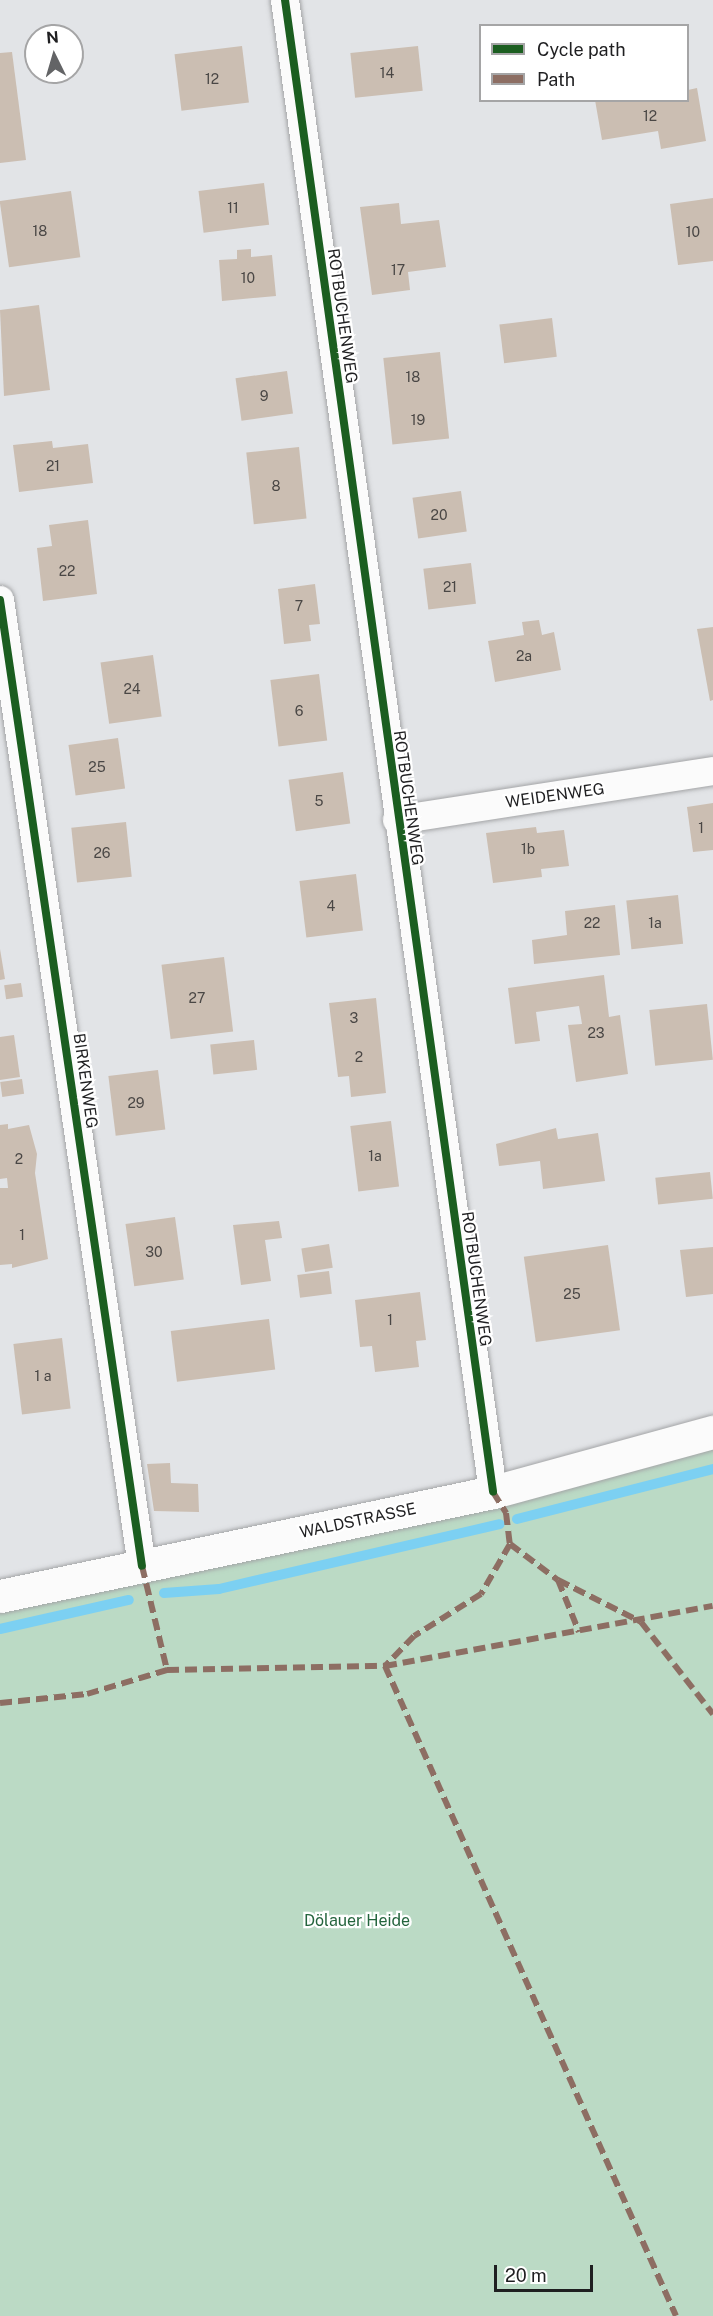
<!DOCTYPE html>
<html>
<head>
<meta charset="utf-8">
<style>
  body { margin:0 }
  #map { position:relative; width:713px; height:2316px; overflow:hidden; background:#e2e4e7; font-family:"Public Sans",sans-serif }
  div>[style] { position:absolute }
  .green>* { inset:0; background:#bbdac5 }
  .stream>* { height:10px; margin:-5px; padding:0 5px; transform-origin:5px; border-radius:5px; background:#7cd0f2 }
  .building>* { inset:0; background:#cbbeb2; transform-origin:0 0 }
  .roads { filter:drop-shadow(0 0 2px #a4a5a7) drop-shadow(0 0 2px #a4a5a7) }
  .minor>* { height:28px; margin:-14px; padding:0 14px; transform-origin:14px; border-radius:14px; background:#fbfbfb }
  .secondary>* { height:33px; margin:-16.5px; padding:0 16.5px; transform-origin:16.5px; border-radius:16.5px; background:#fbfbfb }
  .quiet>* { height:6px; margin-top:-3px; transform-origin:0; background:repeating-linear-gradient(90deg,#8d6e63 0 12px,transparent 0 18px) }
  .cycleway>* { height:8px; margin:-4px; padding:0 4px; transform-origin:4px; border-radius:4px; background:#1b5e20 }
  span { translate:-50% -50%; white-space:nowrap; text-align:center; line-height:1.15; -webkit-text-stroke:4.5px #fff; paint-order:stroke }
  .number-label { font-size:14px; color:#4a4745 }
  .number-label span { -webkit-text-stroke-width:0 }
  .street-label { font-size:16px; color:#1f1f21 }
  .park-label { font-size:16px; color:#24643d }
  .legend { position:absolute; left:479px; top:24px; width:210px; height:78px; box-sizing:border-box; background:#fff; border:2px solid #a5a5a6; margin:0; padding:8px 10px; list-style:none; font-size:18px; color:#1f1f21 }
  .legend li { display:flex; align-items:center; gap:12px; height:30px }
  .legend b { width:30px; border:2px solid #a5a5a6 }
  .north { position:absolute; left:24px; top:24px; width:60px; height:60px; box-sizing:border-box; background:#fff; border:2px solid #a5a5a6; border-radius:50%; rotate:355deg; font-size:16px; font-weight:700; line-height:24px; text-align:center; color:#1f1f21 }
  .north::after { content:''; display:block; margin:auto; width:21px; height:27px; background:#636466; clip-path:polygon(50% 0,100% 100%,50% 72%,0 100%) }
  .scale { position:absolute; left:494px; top:2265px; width:99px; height:27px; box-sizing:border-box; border:3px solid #1f1f21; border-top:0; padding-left:8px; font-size:18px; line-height:21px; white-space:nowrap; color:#1f1f21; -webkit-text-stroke:4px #fff; paint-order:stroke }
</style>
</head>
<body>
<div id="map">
  <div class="green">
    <i style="clip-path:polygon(713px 1449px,713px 2316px,0 2316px,0 1613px,500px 1504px)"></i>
  </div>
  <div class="stream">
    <i style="left:517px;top:1519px;width:202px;rotate:-14.3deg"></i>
    <i style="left:164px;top:1593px;width:55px;rotate:-4.2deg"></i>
    <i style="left:219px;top:1589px;width:288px;rotate:-13deg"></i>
    <i style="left:0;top:1629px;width:132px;rotate:-12.7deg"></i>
  </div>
  <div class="building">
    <i style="left:242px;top:46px;width:57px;height:68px;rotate:83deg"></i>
    <i style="left:418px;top:46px;width:45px;height:68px;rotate:84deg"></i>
    <i style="clip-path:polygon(12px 52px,26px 160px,0 163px,0 53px)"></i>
    <i style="clip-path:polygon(697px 88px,706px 141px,661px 149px,658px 131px,602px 140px,595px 100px,688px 100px,688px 90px)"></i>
    <i style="left:264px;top:183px;width:42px;height:66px;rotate:83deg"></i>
    <i style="left:71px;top:191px;width:67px;height:72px;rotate:82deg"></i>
    <i style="clip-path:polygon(713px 198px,713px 261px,678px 265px,670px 204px)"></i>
    <i style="clip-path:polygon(399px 203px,401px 224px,439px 220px,446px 267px,408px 272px,410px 290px,372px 295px,360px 207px)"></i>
    <i style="clip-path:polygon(251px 249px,251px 257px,272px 255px,276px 296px,222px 301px,219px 260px,237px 259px,237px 250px)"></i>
    <i style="clip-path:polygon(39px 305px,50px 390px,4px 396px,0 310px)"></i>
    <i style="left:552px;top:318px;width:39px;height:53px;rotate:83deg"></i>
    <i style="left:440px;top:352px;width:87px;height:57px;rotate:84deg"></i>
    <i style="left:287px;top:371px;width:43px;height:52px;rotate:82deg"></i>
    <i style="clip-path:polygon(52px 441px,53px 448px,88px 444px,93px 483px,19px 492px,13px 445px)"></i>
    <i style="left:299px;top:447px;width:72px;height:53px;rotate:84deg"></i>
    <i style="left:461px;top:491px;width:41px;height:49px;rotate:82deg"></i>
    <i style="clip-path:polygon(88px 520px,97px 594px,43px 601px,37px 548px,52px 546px,49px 525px)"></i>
    <i style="left:471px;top:563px;width:41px;height:48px;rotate:83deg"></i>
    <i style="clip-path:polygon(315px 584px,320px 624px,309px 625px,311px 641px,284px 644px,278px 589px)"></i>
    <i style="clip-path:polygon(539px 620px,542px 635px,554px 632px,561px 670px,495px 682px,488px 641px,524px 635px,522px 622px)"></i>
    <i style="clip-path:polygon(713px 627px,713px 700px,710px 701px,697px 629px)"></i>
    <i style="left:153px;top:655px;width:62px;height:53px;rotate:82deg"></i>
    <i style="left:319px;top:674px;width:67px;height:49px;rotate:83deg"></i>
    <i style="left:118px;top:738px;width:51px;height:50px;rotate:82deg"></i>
    <i style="left:343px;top:772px;width:52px;height:55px;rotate:82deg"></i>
    <i style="clip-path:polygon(713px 803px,713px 850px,693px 852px,687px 807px)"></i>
    <i style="left:126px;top:822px;width:55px;height:55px;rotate:84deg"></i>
    <i style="clip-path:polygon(536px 827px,537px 833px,564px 830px,569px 866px,541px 869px,542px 877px,493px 883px,486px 833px)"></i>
    <i style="left:356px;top:874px;width:57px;height:57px;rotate:83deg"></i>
    <i style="left:678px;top:895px;width:49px;height:52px;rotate:84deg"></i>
    <i style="clip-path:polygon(615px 905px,620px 955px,534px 964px,532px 940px,567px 935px,565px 911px)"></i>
    <i style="clip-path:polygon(0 949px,5px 979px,0 980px)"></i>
    <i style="left:224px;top:957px;width:75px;height:63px;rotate:83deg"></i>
    <i style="clip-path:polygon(604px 975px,609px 1017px,620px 1015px,628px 1074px,576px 1082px,568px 1025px,582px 1024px,579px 1006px,536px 1012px,540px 1041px,515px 1044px,508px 988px)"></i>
    <i style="left:21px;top:983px;width:14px;height:17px;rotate:82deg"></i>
    <i style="clip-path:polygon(376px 998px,386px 1093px,351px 1097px,349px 1076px,338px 1077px,329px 1003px)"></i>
    <i style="left:707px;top:1004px;width:56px;height:58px;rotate:84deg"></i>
    <i style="clip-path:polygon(14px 1035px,20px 1077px,0 1080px,0 1037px)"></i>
    <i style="left:254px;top:1040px;width:30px;height:44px;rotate:84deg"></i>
    <i style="left:158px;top:1070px;width:60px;height:50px;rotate:83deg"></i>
    <i style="left:22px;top:1079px;width:15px;height:22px;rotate:82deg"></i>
    <i style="left:391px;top:1121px;width:66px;height:41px;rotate:83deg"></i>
    <i style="clip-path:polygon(8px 1124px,8px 1129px,29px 1125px,37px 1154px,35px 1173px,48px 1259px,12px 1268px,12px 1264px,0 1265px,0 1188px,8px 1188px,7px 1178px,0 1179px,0 1125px)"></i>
    <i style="clip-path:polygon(556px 1128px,558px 1139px,598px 1133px,605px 1181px,543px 1189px,540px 1161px,499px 1166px,496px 1144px)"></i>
    <i style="left:710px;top:1172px;width:27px;height:55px;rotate:84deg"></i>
    <i style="left:175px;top:1217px;width:63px;height:50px;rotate:82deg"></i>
    <i style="clip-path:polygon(279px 1221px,282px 1238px,265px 1240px,271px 1281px,241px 1285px,233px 1225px)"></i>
    <i style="left:329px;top:1244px;width:24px;height:28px;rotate:81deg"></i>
    <i style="left:608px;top:1245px;width:86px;height:85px;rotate:82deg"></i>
    <i style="clip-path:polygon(713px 1247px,713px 1294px,686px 1297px,680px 1250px)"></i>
    <i style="left:329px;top:1271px;width:23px;height:32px;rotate:83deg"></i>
    <i style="clip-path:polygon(420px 1292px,426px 1340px,416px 1341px,419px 1367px,375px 1372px,372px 1346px,360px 1347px,355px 1300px)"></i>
    <i style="left:269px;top:1319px;width:51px;height:99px;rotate:83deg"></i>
    <i style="left:62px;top:1338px;width:71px;height:49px;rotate:83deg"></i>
    <i style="clip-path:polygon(170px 1463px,171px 1483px,198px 1484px,199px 1512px,154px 1511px,147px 1464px)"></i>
  </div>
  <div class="roads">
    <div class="minor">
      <i style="left:285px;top:0;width:1506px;rotate:82.06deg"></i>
      <i style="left:0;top:600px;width:976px;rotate:81.64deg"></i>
      <i style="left:397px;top:820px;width:320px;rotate:-8.8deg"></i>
    </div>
    <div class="secondary">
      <i style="left:0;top:1596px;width:504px;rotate:-11.91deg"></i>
      <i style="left:493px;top:1492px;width:228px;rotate:-15.3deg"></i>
    </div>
  </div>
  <div class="quiet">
    <i style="left:493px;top:1492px;width:25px;rotate:58deg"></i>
    <i style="left:506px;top:1513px;width:31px;rotate:83deg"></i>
    <i style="left:510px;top:1544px;width:60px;rotate:36.9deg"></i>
    <i style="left:558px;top:1580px;width:56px;rotate:68deg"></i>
    <i style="left:510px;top:1544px;width:58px;rotate:120.1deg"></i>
    <i style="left:481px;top:1594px;width:79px;rotate:147.9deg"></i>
    <i style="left:414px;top:1636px;width:42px;rotate:134deg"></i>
    <i style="left:385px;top:1666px;width:712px;rotate:65.88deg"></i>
    <i style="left:142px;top:1566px;width:107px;rotate:76.5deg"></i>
    <i style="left:558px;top:1580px;width:93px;rotate:26.8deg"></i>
    <i style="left:641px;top:1622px;width:117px;rotate:52deg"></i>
    <i style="left:0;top:1703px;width:87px;rotate:-5.9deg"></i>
    <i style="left:87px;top:1694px;width:84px;rotate:-16.7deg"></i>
    <i style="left:167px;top:1670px;width:218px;rotate:-1.1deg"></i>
    <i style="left:385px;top:1666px;width:333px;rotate:-10.4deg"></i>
  </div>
  <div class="cycleway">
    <i style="left:285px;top:0;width:1506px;rotate:82.06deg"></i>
    <i style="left:0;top:600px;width:976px;rotate:81.64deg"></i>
  </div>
  <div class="number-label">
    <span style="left:387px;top:73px">14</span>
    <span style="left:212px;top:79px">12</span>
    <span style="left:650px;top:116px">12</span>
    <span style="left:233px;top:208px">11</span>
    <span style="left:40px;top:231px">18</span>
    <span style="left:693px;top:232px">10</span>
    <span style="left:398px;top:270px">17</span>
    <span style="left:248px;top:278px">10</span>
    <span style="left:413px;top:377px">18</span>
    <span style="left:264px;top:396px">9</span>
    <span style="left:418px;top:420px">19</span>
    <span style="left:53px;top:466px">21</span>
    <span style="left:276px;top:486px">8</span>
    <span style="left:439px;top:515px">20</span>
    <span style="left:67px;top:571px">22</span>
    <span style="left:450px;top:587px">21</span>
    <span style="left:299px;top:606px">7</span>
    <span style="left:524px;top:656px">2a</span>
    <span style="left:132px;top:689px">24</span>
    <span style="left:299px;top:711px">6</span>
    <span style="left:97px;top:767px">25</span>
    <span style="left:319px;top:801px">5</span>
    <span style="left:701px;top:828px">1</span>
    <span style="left:528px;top:849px">1b</span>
    <span style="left:102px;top:853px">26</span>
    <span style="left:331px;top:906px">4</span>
    <span style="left:592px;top:923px">22</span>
    <span style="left:655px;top:923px">1a</span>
    <span style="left:197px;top:998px">27</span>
    <span style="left:354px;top:1018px">3</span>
    <span style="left:596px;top:1033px">23</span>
    <span style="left:359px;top:1057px">2</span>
    <span style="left:136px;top:1103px">29</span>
    <span style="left:375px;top:1156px">1a</span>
    <span style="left:19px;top:1159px">2</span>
    <span style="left:22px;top:1235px">1</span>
    <span style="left:154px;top:1252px">30</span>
    <span style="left:572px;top:1294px">25</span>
    <span style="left:390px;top:1320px">1</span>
    <span style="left:43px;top:1376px">1 a</span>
  </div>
  <div class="street-label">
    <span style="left:342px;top:316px;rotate:82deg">ROTBUCHENWEG</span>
    <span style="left:555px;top:796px;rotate:-8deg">WEIDENWEG</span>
    <span style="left:408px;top:798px;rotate:82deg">ROTBUCHENWEG</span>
    <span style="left:85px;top:1081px;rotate:82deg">BIRKENWEG</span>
    <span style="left:476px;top:1279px;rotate:82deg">ROTBUCHENWEG</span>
    <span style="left:358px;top:1521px;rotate:-12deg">WALDSTRASSE</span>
  </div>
  <div class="park-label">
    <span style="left:357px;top:1921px">Dölauer Heide</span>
  </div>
  <ul class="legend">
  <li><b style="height:8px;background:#1b5e20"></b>Cycle path</li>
  <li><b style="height:8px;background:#8d6e63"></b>Path</li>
  </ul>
  <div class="north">N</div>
  <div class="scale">20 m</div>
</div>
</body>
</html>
